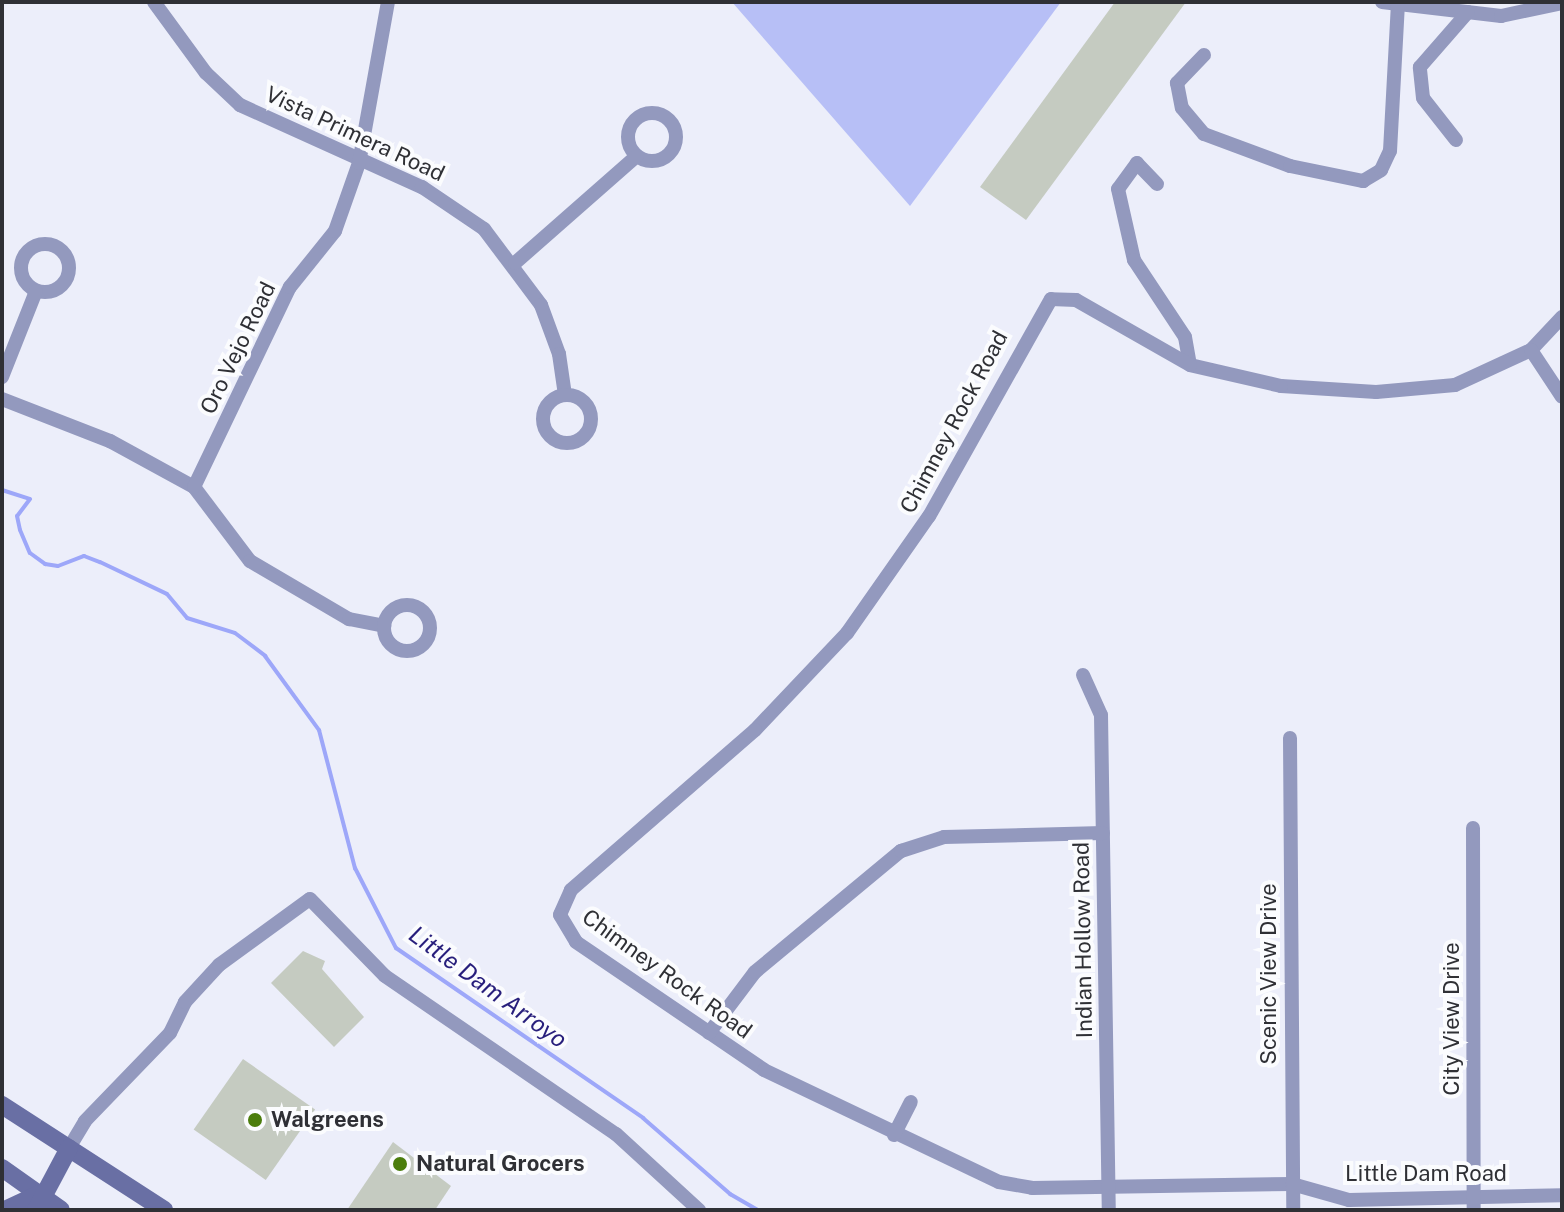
<!DOCTYPE html>
<html>
<head>
<meta charset="utf-8">
<style>
  body { margin:0 }
  #map { position:relative; width:1564px; height:1212px; overflow:hidden; background:#eceefa; font-family:"Public Sans",sans-serif }
  div>[style] { position:absolute }
  .green>* { inset:0; background:#b7bff6 }
  .stream>* { height:4px; margin:-2px; padding:0 2px; transform-origin:2px; border-radius:2px; background:#9da7f9 }
  .building>* { inset:0; background:#c5cbc1; transform-origin:0 0 }
  .street>* { height:14px; margin:-7px; padding:0 7px; transform-origin:7px; border-radius:7px; background:#9399be }
  .street>.ring { margin:-7px; padding:0; box-sizing:content-box; background:none; border:14px solid #9399be; border-radius:50% }
  .secondary>* { height:18px; margin:-9px; padding:0 9px; transform-origin:9px; border-radius:9px; background:#696fa4 }
  .dots>* { width:22px; height:22px; translate:-50% -50%; box-sizing:border-box; border:4px solid #fbfcfe; border-radius:50% }
  span { translate:-50% -50%; white-space:nowrap; text-align:center; line-height:1.15; -webkit-text-stroke:8px #fbfcfe; paint-order:stroke }
  .street-label { font-size:22px; color:#2f3035 }
  .poi-label { font-size:22px; color:#2f3035; font-weight:700 }
  .left { translate:0 -50%; text-align:left }
  .water-label { font-size:24px; color:#281f7c; font-style:italic }
  .frame { position:absolute; inset:0; border:4px solid #2f3035; pointer-events:none }
</style>
</head>
<body>
<div id="map">
  <div class="green">
    <i style="clip-path:polygon(732px 2px,1061px 2px,910px 206px)"></i>
  </div>
  <div class="stream">
    <i style="left:2px;top:490px;width:29px;rotate:18deg"></i>
    <i style="left:30px;top:499px;width:21px;rotate:127deg"></i>
    <i style="left:17px;top:516px;width:14px;rotate:78deg"></i>
    <i style="left:20px;top:530px;width:25px;rotate:67deg"></i>
    <i style="left:30px;top:553px;width:19px;rotate:36deg"></i>
    <i style="left:45px;top:564px;width:13px;rotate:9deg"></i>
    <i style="left:58px;top:566px;width:28px;rotate:-21deg"></i>
    <i style="left:84px;top:556px;width:17px;rotate:21deg"></i>
    <i style="left:100px;top:562px;width:74px;rotate:25.5deg"></i>
    <i style="left:167px;top:594px;width:31px;rotate:50deg"></i>
    <i style="left:187px;top:618px;width:50px;rotate:17.4deg"></i>
    <i style="left:235px;top:633px;width:38px;rotate:37deg"></i>
    <i style="left:265px;top:656px;width:92px;rotate:53.9deg"></i>
    <i style="left:319px;top:730px;width:143px;rotate:75.4deg"></i>
    <i style="left:355px;top:868px;width:90px;rotate:62.9deg"></i>
    <i style="left:396px;top:948px;width:300px;rotate:34.5deg"></i>
    <i style="left:643px;top:1118px;width:116px;rotate:41.1deg"></i>
    <i style="left:730px;top:1194px;width:32px;rotate:30deg"></i>
  </div>
  <div class="building">
    <i style="clip-path:polygon(1115px 2px,1186px 2px,1026px 220px,980px 187px)"></i>
    <i style="clip-path:polygon(303px 951px,325px 961px,322px 969px,364px 1017px,334px 1047px,271px 983px)"></i>
    <i style="left:243px;top:1059px;width:88px;height:86px;rotate:35deg"></i>
    <i style="clip-path:polygon(393px 1142px,451px 1186px,435px 1210px,347px 1210px)"></i>
  </div>
  <div class="street">
    <i style="left:154px;top:2px;width:88px;rotate:53.8deg"></i>
    <i style="left:206px;top:73px;width:47px;rotate:43.3deg"></i>
    <i style="left:240px;top:105px;width:200px;rotate:24.3deg"></i>
    <i style="left:422px;top:187px;width:75px;rotate:34.1deg"></i>
    <i style="left:484px;top:229px;width:95px;rotate:53.1deg"></i>
    <i style="left:541px;top:305px;width:52px;rotate:69.8deg"></i>
    <i style="left:559px;top:354px;width:41px;rotate:81.7deg"></i>
    <i style="left:1382px;top:2px;width:120px;rotate:6.7deg"></i>
    <i style="left:1501px;top:16px;width:62px;rotate:-12deg"></i>
    <i style="left:1204px;top:55px;width:39px;rotate:134deg"></i>
    <i style="left:1177px;top:83px;width:25px;rotate:79deg"></i>
    <i style="left:1182px;top:108px;width:34px;rotate:50deg"></i>
    <i style="left:1204px;top:134px;width:92px;rotate:20.4deg"></i>
    <i style="left:1290px;top:166px;width:75px;rotate:11.6deg"></i>
    <i style="left:1363px;top:181px;width:21px;rotate:-31deg"></i>
    <i style="left:1381px;top:170px;width:21px;rotate:-65deg"></i>
    <i style="left:1390px;top:151px;width:147px;rotate:-86.9deg"></i>
    <i class="ring" style="left:628px;top:113px;width:34px;height:34px"></i>
    <i style="left:1456px;top:140px;width:53px;rotate:-128.2deg"></i>
    <i style="left:1423px;top:98px;width:31px;rotate:-96deg"></i>
    <i style="left:1420px;top:67px;width:73px;rotate:-48.9deg"></i>
    <i style="left:1157px;top:184px;width:29px;rotate:-134deg"></i>
    <i style="left:1137px;top:163px;width:32px;rotate:126deg"></i>
    <i style="left:1118px;top:189px;width:73px;rotate:77.3deg"></i>
    <i style="left:1134px;top:260px;width:92px;rotate:56.5deg"></i>
    <i style="left:1185px;top:337px;width:28px;rotate:80deg"></i>
    <i class="ring" style="left:21px;top:244px;width:34px;height:34px"></i>
    <i style="left:515px;top:263px;width:162px;rotate:-41.3deg"></i>
    <i style="left:1562px;top:317px;width:45px;rotate:133.2deg"></i>
    <i style="left:1531px;top:350px;width:84px;rotate:155.3deg"></i>
    <i style="left:1455px;top:385px;width:79px;rotate:174.9deg"></i>
    <i style="left:1376px;top:392px;width:95px;rotate:-176.4deg"></i>
    <i style="left:1281px;top:386px;width:93px;rotate:-167deg"></i>
    <i style="left:1190px;top:365px;width:131px;rotate:-150.3deg"></i>
    <i style="left:1076px;top:300px;width:25px;rotate:-178deg"></i>
    <i style="left:1051px;top:299px;width:249px;rotate:119.3deg"></i>
    <i style="left:929px;top:516px;width:143px;rotate:125deg"></i>
    <i style="left:847px;top:633px;width:134px;rotate:133.5deg"></i>
    <i style="left:755px;top:730px;width:244px;rotate:139deg"></i>
    <i style="left:571px;top:890px;width:27px;rotate:114deg"></i>
    <i style="left:560px;top:915px;width:31px;rotate:59deg"></i>
    <i style="left:576px;top:942px;width:227px;rotate:34.2deg"></i>
    <i style="left:764px;top:1070px;width:260px;rotate:25.5deg"></i>
    <i style="left:999px;top:1182px;width:34px;rotate:10deg"></i>
    <i style="left:1032px;top:1188px;width:260px;rotate:-0.9deg"></i>
    <i style="left:1292px;top:1184px;width:59px;rotate:15.7deg"></i>
    <i style="left:1349px;top:1200px;width:213px;rotate:-1.3deg"></i>
    <i style="left:1531px;top:350px;width:56px;rotate:56.6deg"></i>
    <i style="left:2px;top:377px;width:92px;rotate:-68.4deg"></i>
    <i class="ring" style="left:543px;top:395px;width:34px;height:34px"></i>
    <i style="left:2px;top:399px;width:116px;rotate:21.3deg"></i>
    <i style="left:110px;top:441px;width:96px;rotate:28.7deg"></i>
    <i style="left:194px;top:487px;width:93px;rotate:52.9deg"></i>
    <i style="left:250px;top:561px;width:115px;rotate:30.4deg"></i>
    <i style="left:349px;top:619px;width:36px;rotate:11deg"></i>
    <i style="left:194px;top:487px;width:222px;rotate:-64.4deg"></i>
    <i style="left:290px;top:287px;width:72px;rotate:-51.2deg"></i>
    <i style="left:335px;top:231px;width:72px;rotate:-70.6deg"></i>
    <i style="left:359px;top:163px;width:164px;rotate:-79.8deg"></i>
    <i class="ring" style="left:384px;top:605px;width:32px;height:32px"></i>
    <i style="left:1083px;top:675px;width:44px;rotate:65.8deg"></i>
    <i style="left:1101px;top:715px;width:495px;rotate:89.1deg"></i>
    <i style="left:1290px;top:738px;width:472px;rotate:89.6deg"></i>
    <i style="left:1473px;top:828px;width:382px;rotate:89.9deg"></i>
    <i style="left:709px;top:1033px;width:76px;rotate:-53deg"></i>
    <i style="left:755px;top:972px;width:190px;rotate:-39.7deg"></i>
    <i style="left:901px;top:851px;width:45px;rotate:-18deg"></i>
    <i style="left:944px;top:837px;width:159px;rotate:-1.4deg"></i>
    <i style="left:894px;top:1135px;width:37px;rotate:-63deg"></i>
    <i style="left:69px;top:1148px;width:31px;rotate:-59deg"></i>
    <i style="left:85px;top:1121px;width:122px;rotate:-46deg"></i>
    <i style="left:170px;top:1033px;width:34px;rotate:-64deg"></i>
    <i style="left:185px;top:1002px;width:50px;rotate:-47.4deg"></i>
    <i style="left:219px;top:965px;width:112px;rotate:-36deg"></i>
    <i style="left:310px;top:899px;width:107px;rotate:45.8deg"></i>
    <i style="left:385px;top:976px;width:280px;rotate:34.4deg"></i>
    <i style="left:616px;top:1134px;width:113px;rotate:42.5deg"></i>
  </div>
  <div class="secondary">
    <i style="left:2px;top:1105px;width:193px;rotate:32.9deg"></i>
    <i style="left:2px;top:1168px;width:72px;rotate:35.4deg"></i>
    <i style="left:5px;top:1210px;width:38px;rotate:-25deg"></i>
    <i style="left:36px;top:1210px;width:70px;rotate:-62deg"></i>
  </div>
  <div class="dots">
    <i style="left:255px;top:1120px;background:#4b7d0c"></i>
    <i style="left:400px;top:1164px;background:#4b7d0c"></i>
  </div>
  <div class="street-label">
    <span style="left:355px;top:134px;rotate:25deg">Vista Primera Road</span>
    <span style="left:238px;top:348px;rotate:-64deg">Oro Vejo Road</span>
    <span style="left:954px;top:422px;rotate:-62deg">Chimney Rock Road</span>
    <span style="left:1083px;top:940px;rotate:-91deg">Indian Hollow Road</span>
    <span style="left:667px;top:974px;rotate:36deg">Chimney Rock Road</span>
    <span style="left:1269px;top:974px;rotate:-90deg">Scenic View Drive</span>
    <span style="left:1452px;top:1019px;rotate:-90deg">City View Drive</span>
    <span style="left:1426px;top:1174px">Little Dam Road</span>
  </div>
  <div class="poi-label">
    <span class="left" style="left:271px;top:1120px">Walgreens</span>
    <span class="left" style="left:416px;top:1164px">Natural Grocers</span>
  </div>
  <div class="water-label">
    <span style="left:488px;top:987px;rotate:36deg">Little Dam Arroyo</span>
  </div>
  <div class="frame"></div>
</div>
</body>
</html>
